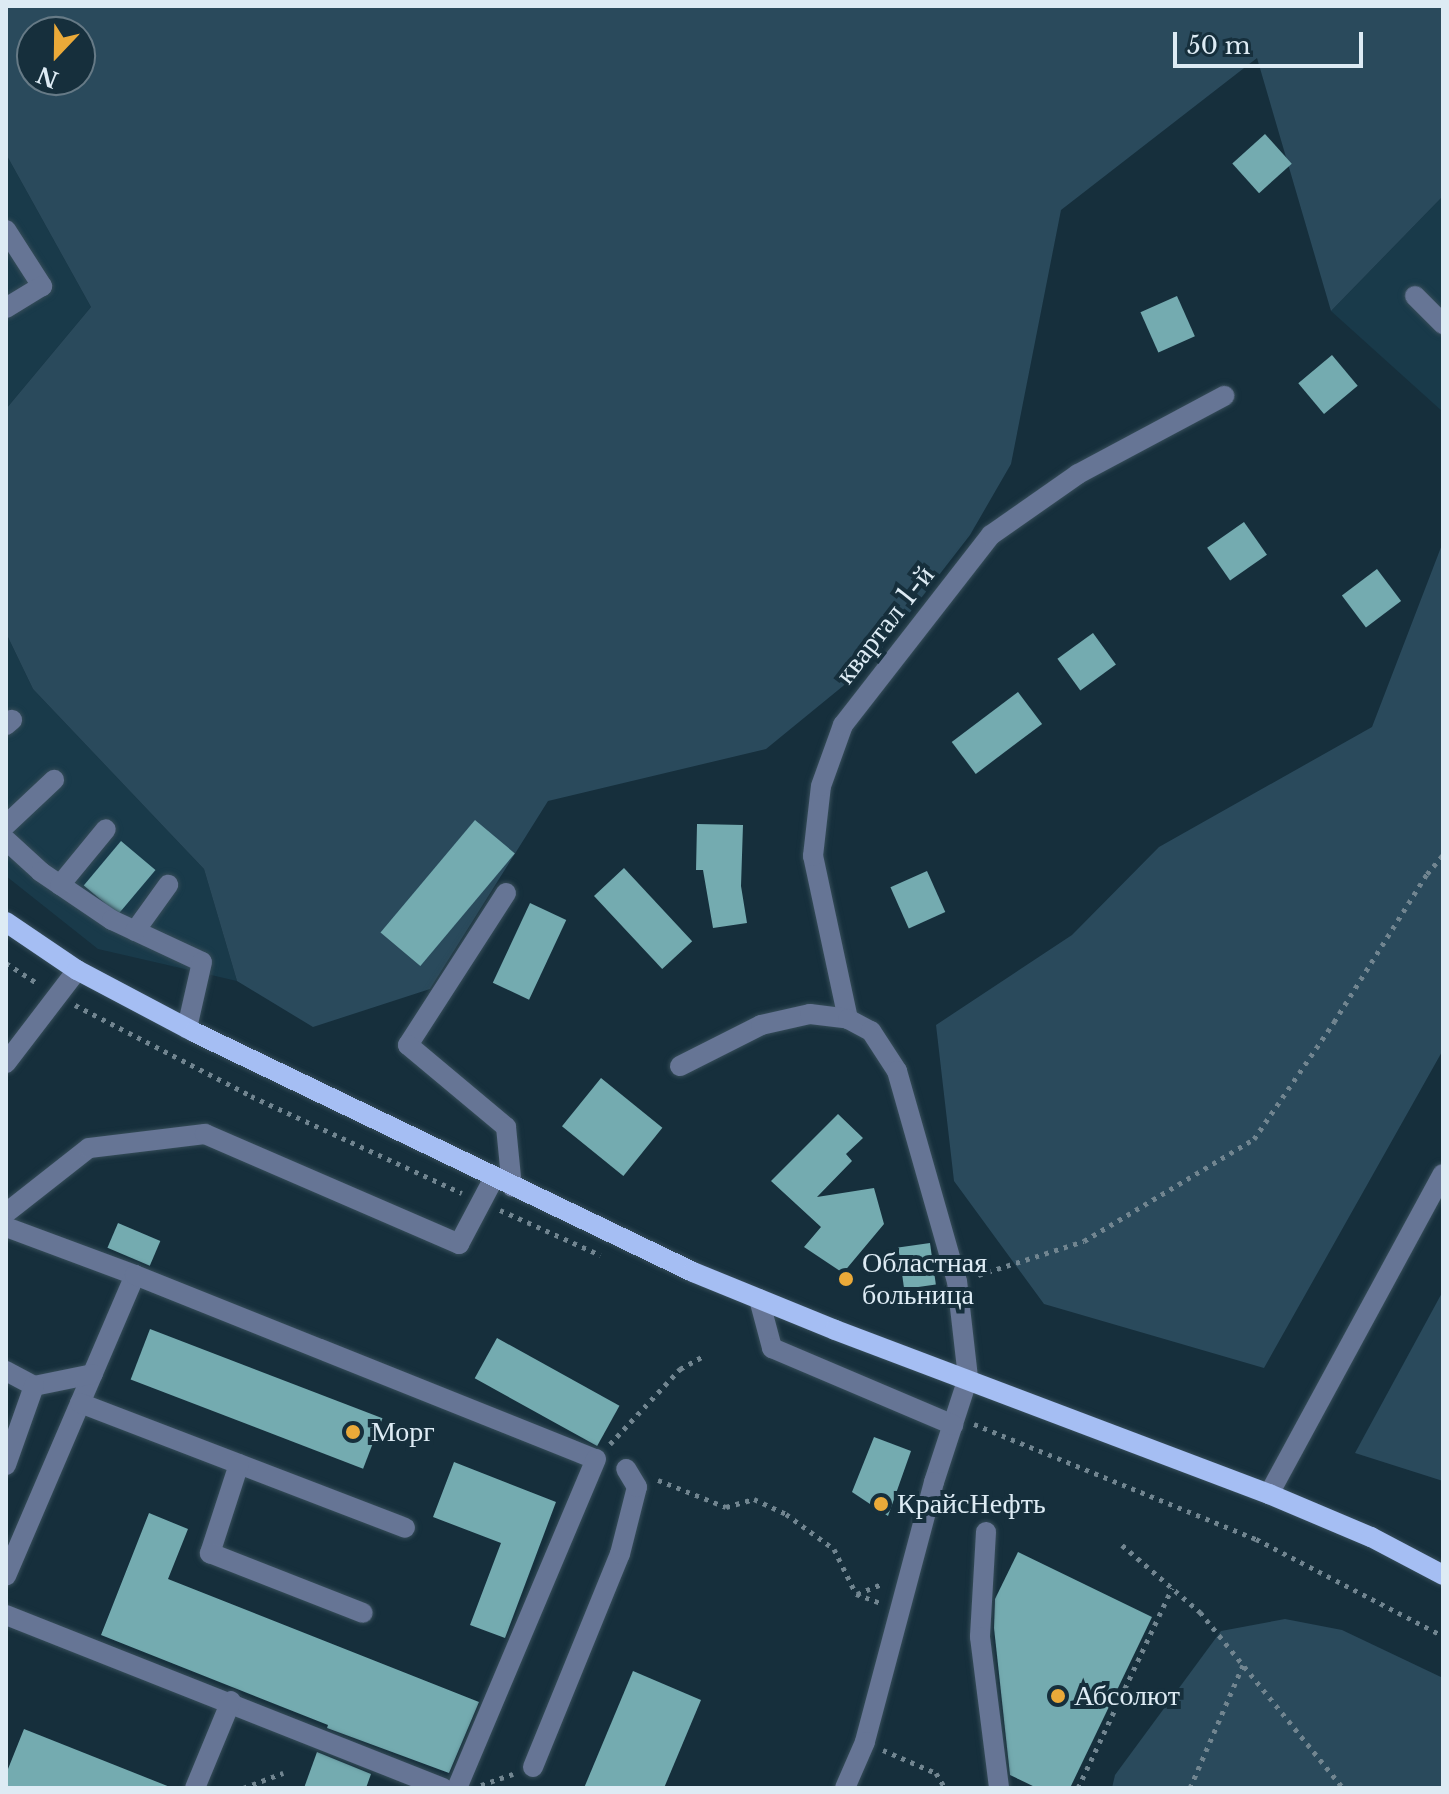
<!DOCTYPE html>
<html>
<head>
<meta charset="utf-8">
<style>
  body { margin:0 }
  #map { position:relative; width:1449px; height:1794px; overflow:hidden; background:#162f3c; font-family:"Libre Baskerville",serif }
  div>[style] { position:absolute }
  .built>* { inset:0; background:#193a4a }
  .green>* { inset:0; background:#2a4a5c }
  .building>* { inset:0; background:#74abb0; transform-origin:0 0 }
  .path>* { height:5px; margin-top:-2.5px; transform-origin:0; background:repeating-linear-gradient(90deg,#718590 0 4px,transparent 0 10px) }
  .roads { filter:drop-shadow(0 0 2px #364d59) drop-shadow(0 0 2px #364d59) }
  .minor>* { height:20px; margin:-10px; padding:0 10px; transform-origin:10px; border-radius:10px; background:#667595 }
  .major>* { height:20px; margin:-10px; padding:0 10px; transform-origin:10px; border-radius:10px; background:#a5bef3 }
  .dots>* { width:22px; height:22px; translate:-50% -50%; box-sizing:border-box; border:4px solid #162f3c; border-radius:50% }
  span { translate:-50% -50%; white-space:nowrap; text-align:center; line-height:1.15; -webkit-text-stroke:8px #162f3c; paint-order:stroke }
  .street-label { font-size:28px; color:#ddebf4 }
  .poi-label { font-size:28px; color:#ddebf4 }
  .left { translate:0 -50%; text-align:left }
  .frame { position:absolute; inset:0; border:8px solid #ddebf4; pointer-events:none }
  .north { position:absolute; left:16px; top:16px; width:80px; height:80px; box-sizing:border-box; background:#162f3c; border:2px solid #667a86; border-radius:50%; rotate:202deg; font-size:22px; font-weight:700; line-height:32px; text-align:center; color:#ddebf4 }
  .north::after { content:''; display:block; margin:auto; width:28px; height:36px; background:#ebaa39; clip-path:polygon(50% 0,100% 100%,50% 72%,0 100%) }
  .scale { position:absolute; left:1173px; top:32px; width:190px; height:36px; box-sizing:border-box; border:4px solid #ddebf4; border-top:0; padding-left:10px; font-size:24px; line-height:28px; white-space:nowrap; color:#ddebf4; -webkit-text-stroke:6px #162f3c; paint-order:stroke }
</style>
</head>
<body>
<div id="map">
  <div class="built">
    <i style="clip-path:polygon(6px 154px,91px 307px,6px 409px)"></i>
    <i style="clip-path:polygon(1443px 196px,1443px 412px,1331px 311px)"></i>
    <i style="clip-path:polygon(6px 633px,33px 689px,204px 869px,237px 981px,98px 949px,6px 876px)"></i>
  </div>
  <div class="green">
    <i style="clip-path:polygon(evenodd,6px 6px,1443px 6px,1443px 196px,1331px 311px,1257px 58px,1061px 210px,1011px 464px,970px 535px,870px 664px,766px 749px,548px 801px,430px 989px,313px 1027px,237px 981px,204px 869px,33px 689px,6px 633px,6px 409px,91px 307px,6px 154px,6px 6px,32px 32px,80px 32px,80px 80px,32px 80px,32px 32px)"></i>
    <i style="clip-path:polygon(1443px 542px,1443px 1050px,1264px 1368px,1044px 1304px,954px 1181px,936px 1025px,1072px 935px,1159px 847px,1372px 727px)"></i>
    <i style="clip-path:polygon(1443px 1291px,1443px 1481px,1355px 1453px)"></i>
    <i style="clip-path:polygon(1285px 1619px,1342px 1630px,1443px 1678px,1443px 1788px,1112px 1788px,1115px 1775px,1221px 1631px)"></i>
  </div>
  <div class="building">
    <i style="left:1265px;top:134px;width:40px;height:44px;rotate:48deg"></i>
    <i style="left:1177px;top:296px;width:44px;height:40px;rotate:66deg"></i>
    <i style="left:1332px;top:355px;width:40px;height:44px;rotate:50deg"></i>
    <i style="left:1244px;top:522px;width:40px;height:45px;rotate:55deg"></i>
    <i style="left:1377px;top:569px;width:40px;height:44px;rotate:53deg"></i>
    <i style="left:1093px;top:633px;width:39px;height:44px;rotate:54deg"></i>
    <i style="left:1018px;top:692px;width:40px;height:83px;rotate:53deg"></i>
    <i style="left:475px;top:820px;width:52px;height:147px;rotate:40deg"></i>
    <i style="clip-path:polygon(697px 824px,743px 825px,741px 886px,747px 923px,713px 928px,703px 870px,696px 870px)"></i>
    <i style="left:121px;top:841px;width:45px;height:58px;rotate:40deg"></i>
    <i style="left:624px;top:868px;width:100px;height:41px;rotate:47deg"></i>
    <i style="left:927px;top:871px;width:45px;height:40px;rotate:66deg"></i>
    <i style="left:530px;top:903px;width:40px;height:88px;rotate:25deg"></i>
    <i style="left:601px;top:1078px;width:79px;height:62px;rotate:39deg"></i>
    <i style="clip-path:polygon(838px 1114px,863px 1138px,846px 1154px,852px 1161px,817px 1197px,874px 1188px,884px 1224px,843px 1273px,804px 1247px,821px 1227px,771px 1181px)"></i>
    <i style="left:118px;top:1223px;width:46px;height:27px;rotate:23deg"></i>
    <i style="left:930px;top:1243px;width:42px;height:32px;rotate:82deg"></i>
    <i style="left:150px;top:1329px;width:249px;height:54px;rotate:21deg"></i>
    <i style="left:497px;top:1338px;width:140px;height:46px;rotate:29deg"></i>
    <i style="clip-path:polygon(874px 1437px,911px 1451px,888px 1516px,852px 1492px)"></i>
    <i style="clip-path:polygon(454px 1462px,556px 1502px,505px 1638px,470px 1625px,501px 1543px,433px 1517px)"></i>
    <i style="clip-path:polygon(149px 1513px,188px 1529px,168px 1579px,479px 1702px,449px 1773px,327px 1728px,328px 1725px,101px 1635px)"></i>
    <i style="clip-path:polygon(1018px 1552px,1152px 1617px,1070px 1788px,1037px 1788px,1010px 1775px,994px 1628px,995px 1599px)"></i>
    <i style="clip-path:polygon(633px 1671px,701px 1700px,664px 1788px,584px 1788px)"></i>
    <i style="clip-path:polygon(24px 1729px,170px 1787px,170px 1788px,6px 1788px,6px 1774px)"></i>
    <i style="clip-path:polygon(317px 1752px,371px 1774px,366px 1788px,304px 1788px)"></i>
  </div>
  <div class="path">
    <i style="left:6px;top:963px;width:38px;rotate:33deg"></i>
    <i style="left:75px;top:1005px;width:198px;rotate:27.3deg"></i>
    <i style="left:251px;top:1096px;width:232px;rotate:24.7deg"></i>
    <i style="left:500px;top:1210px;width:110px;rotate:24.2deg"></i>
    <i style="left:978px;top:1275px;width:111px;rotate:-17.8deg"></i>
    <i style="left:1084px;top:1241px;width:198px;rotate:-31deg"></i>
    <i style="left:1254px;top:1139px;width:142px;rotate:-55.6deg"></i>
    <i style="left:1334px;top:1022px;width:175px;rotate:-57.9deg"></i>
    <i style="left:1427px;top:874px;width:25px;rotate:-50deg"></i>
    <i style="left:974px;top:1424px;width:305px;rotate:22.2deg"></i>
    <i style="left:1256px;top:1539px;width:211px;rotate:27.4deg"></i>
    <i style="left:610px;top:1444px;width:103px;rotate:-47deg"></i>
    <i style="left:680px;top:1369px;width:29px;rotate:-29deg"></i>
    <i style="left:658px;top:1480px;width:73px;rotate:21.7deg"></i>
    <i style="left:726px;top:1507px;width:29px;rotate:-16deg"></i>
    <i style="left:754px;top:1499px;width:35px;rotate:25deg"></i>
    <i style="left:786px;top:1514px;width:59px;rotate:36.1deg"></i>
    <i style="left:834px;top:1549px;width:50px;rotate:63.9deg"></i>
    <i style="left:856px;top:1594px;width:27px;rotate:20deg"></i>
    <i style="left:1122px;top:1545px;width:103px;rotate:40.7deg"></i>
    <i style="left:1200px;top:1612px;width:227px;rotate:50.9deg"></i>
    <i style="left:857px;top:1594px;width:29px;rotate:-22deg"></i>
    <i style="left:883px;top:1750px;width:58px;rotate:23.5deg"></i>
    <i style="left:936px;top:1773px;width:17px;rotate:59deg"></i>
    <i style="left:481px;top:1785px;width:34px;rotate:-19deg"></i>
    <i style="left:243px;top:1788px;width:43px;rotate:-20.6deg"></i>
    <i style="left:1078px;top:1788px;width:221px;rotate:-64.8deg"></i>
    <i style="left:1190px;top:1788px;width:134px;rotate:-66.7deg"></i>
  </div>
  <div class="roads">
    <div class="minor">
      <i style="left:6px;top:230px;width:67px;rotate:57.3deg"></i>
      <i style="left:42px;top:286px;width:42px;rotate:148.6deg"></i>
      <i style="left:1415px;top:296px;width:40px;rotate:45deg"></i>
      <i style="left:6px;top:725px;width:8px;rotate:-40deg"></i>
      <i style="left:6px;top:825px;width:66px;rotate:-43.2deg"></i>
      <i style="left:6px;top:840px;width:47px;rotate:42.4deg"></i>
      <i style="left:41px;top:872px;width:86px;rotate:34.1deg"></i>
      <i style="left:112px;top:920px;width:99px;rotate:25deg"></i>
      <i style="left:202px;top:962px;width:68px;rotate:102.8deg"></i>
      <i style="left:60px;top:885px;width:72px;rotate:-50.6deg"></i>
      <i style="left:506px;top:893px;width:181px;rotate:122.8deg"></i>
      <i style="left:408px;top:1045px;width:128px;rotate:39.9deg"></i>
      <i style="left:506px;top:1127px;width:60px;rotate:84.3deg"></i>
      <i style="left:135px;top:931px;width:57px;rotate:-54.3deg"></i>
      <i style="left:848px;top:1019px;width:167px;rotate:-102.1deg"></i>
      <i style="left:813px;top:856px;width:70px;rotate:-83.5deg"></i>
      <i style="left:821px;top:786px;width:65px;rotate:-70.2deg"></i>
      <i style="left:843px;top:725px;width:241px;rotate:-52.1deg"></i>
      <i style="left:991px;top:535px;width:106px;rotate:-35deg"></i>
      <i style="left:1078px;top:474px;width:166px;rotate:-28.1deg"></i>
      <i style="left:6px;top:1063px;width:117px;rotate:-52.6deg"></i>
      <i style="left:680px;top:1066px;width:91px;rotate:-26.8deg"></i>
      <i style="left:761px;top:1025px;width:50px;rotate:-12.7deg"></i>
      <i style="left:810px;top:1014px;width:38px;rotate:7deg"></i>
      <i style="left:848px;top:1019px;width:26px;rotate:28deg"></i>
      <i style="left:871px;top:1031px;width:48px;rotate:57deg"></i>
      <i style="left:897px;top:1071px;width:218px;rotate:74.1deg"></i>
      <i style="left:957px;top:1281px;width:98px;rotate:83.5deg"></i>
      <i style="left:968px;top:1378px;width:109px;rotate:108.1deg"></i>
      <i style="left:934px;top:1482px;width:269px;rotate:104.9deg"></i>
      <i style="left:865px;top:1742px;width:50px;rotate:113.5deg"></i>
      <i style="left:6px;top:1213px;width:105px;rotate:-38.1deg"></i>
      <i style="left:89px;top:1148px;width:117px;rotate:-6.9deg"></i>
      <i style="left:205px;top:1134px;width:277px;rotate:23.4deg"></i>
      <i style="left:459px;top:1244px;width:75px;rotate:-62.1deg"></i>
      <i style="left:6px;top:1227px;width:138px;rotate:20.4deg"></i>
      <i style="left:135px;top:1275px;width:327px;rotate:113.2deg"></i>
      <i style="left:135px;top:1275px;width:496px;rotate:21.8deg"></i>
      <i style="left:596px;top:1459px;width:357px;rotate:112.9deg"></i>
      <i style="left:759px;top:1299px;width:51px;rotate:75.1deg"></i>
      <i style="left:772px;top:1348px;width:197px;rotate:23deg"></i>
      <i style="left:6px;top:1371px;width:32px;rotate:28deg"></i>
      <i style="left:34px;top:1386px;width:60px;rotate:-11.5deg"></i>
      <i style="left:80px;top:1403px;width:348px;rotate:21deg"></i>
      <i style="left:239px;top:1464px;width:94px;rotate:108deg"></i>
      <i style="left:210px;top:1553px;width:164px;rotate:21.4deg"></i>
      <i style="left:6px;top:1465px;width:84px;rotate:-70.5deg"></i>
      <i style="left:1269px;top:1494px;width:364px;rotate:-61.5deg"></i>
      <i style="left:986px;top:1532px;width:105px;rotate:93.3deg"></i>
      <i style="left:980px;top:1637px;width:152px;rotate:82.8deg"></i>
      <i style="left:6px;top:1615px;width:470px;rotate:21.6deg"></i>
      <i style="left:533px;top:1767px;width:230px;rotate:-67.8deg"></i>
      <i style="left:620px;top:1554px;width:69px;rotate:-75.8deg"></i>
      <i style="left:637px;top:1487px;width:21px;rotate:-121deg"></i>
      <i style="left:195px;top:1788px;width:94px;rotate:-67.5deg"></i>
    </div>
    <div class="major">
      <i style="left:6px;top:922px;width:86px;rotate:34.1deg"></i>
      <i style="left:77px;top:970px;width:132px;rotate:27.9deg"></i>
      <i style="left:194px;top:1032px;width:554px;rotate:25.69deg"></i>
      <i style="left:693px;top:1272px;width:153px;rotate:22.2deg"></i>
      <i style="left:835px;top:1330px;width:464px;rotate:20.7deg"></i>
      <i style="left:1269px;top:1494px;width:111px;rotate:22.9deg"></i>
      <i style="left:1371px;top:1537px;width:81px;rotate:27.8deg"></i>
    </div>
  </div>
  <div class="dots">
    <i style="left:846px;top:1279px;background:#ebaa39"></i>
    <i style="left:353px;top:1432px;background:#ebaa39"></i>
    <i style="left:881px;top:1504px;background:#ebaa39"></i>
    <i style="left:1058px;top:1696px;background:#ebaa39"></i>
  </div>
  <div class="street-label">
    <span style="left:885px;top:625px;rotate:-52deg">квартал 1-й</span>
  </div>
  <div class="poi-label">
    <span class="left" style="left:862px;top:1279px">Областная<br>больница</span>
    <span class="left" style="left:371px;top:1432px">Морг</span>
    <span class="left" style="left:897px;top:1504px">КрайсНефть</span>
    <span class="left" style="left:1074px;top:1696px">Абсолют</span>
  </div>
  <div class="frame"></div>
  <div class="north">N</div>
  <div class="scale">50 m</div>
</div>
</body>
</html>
